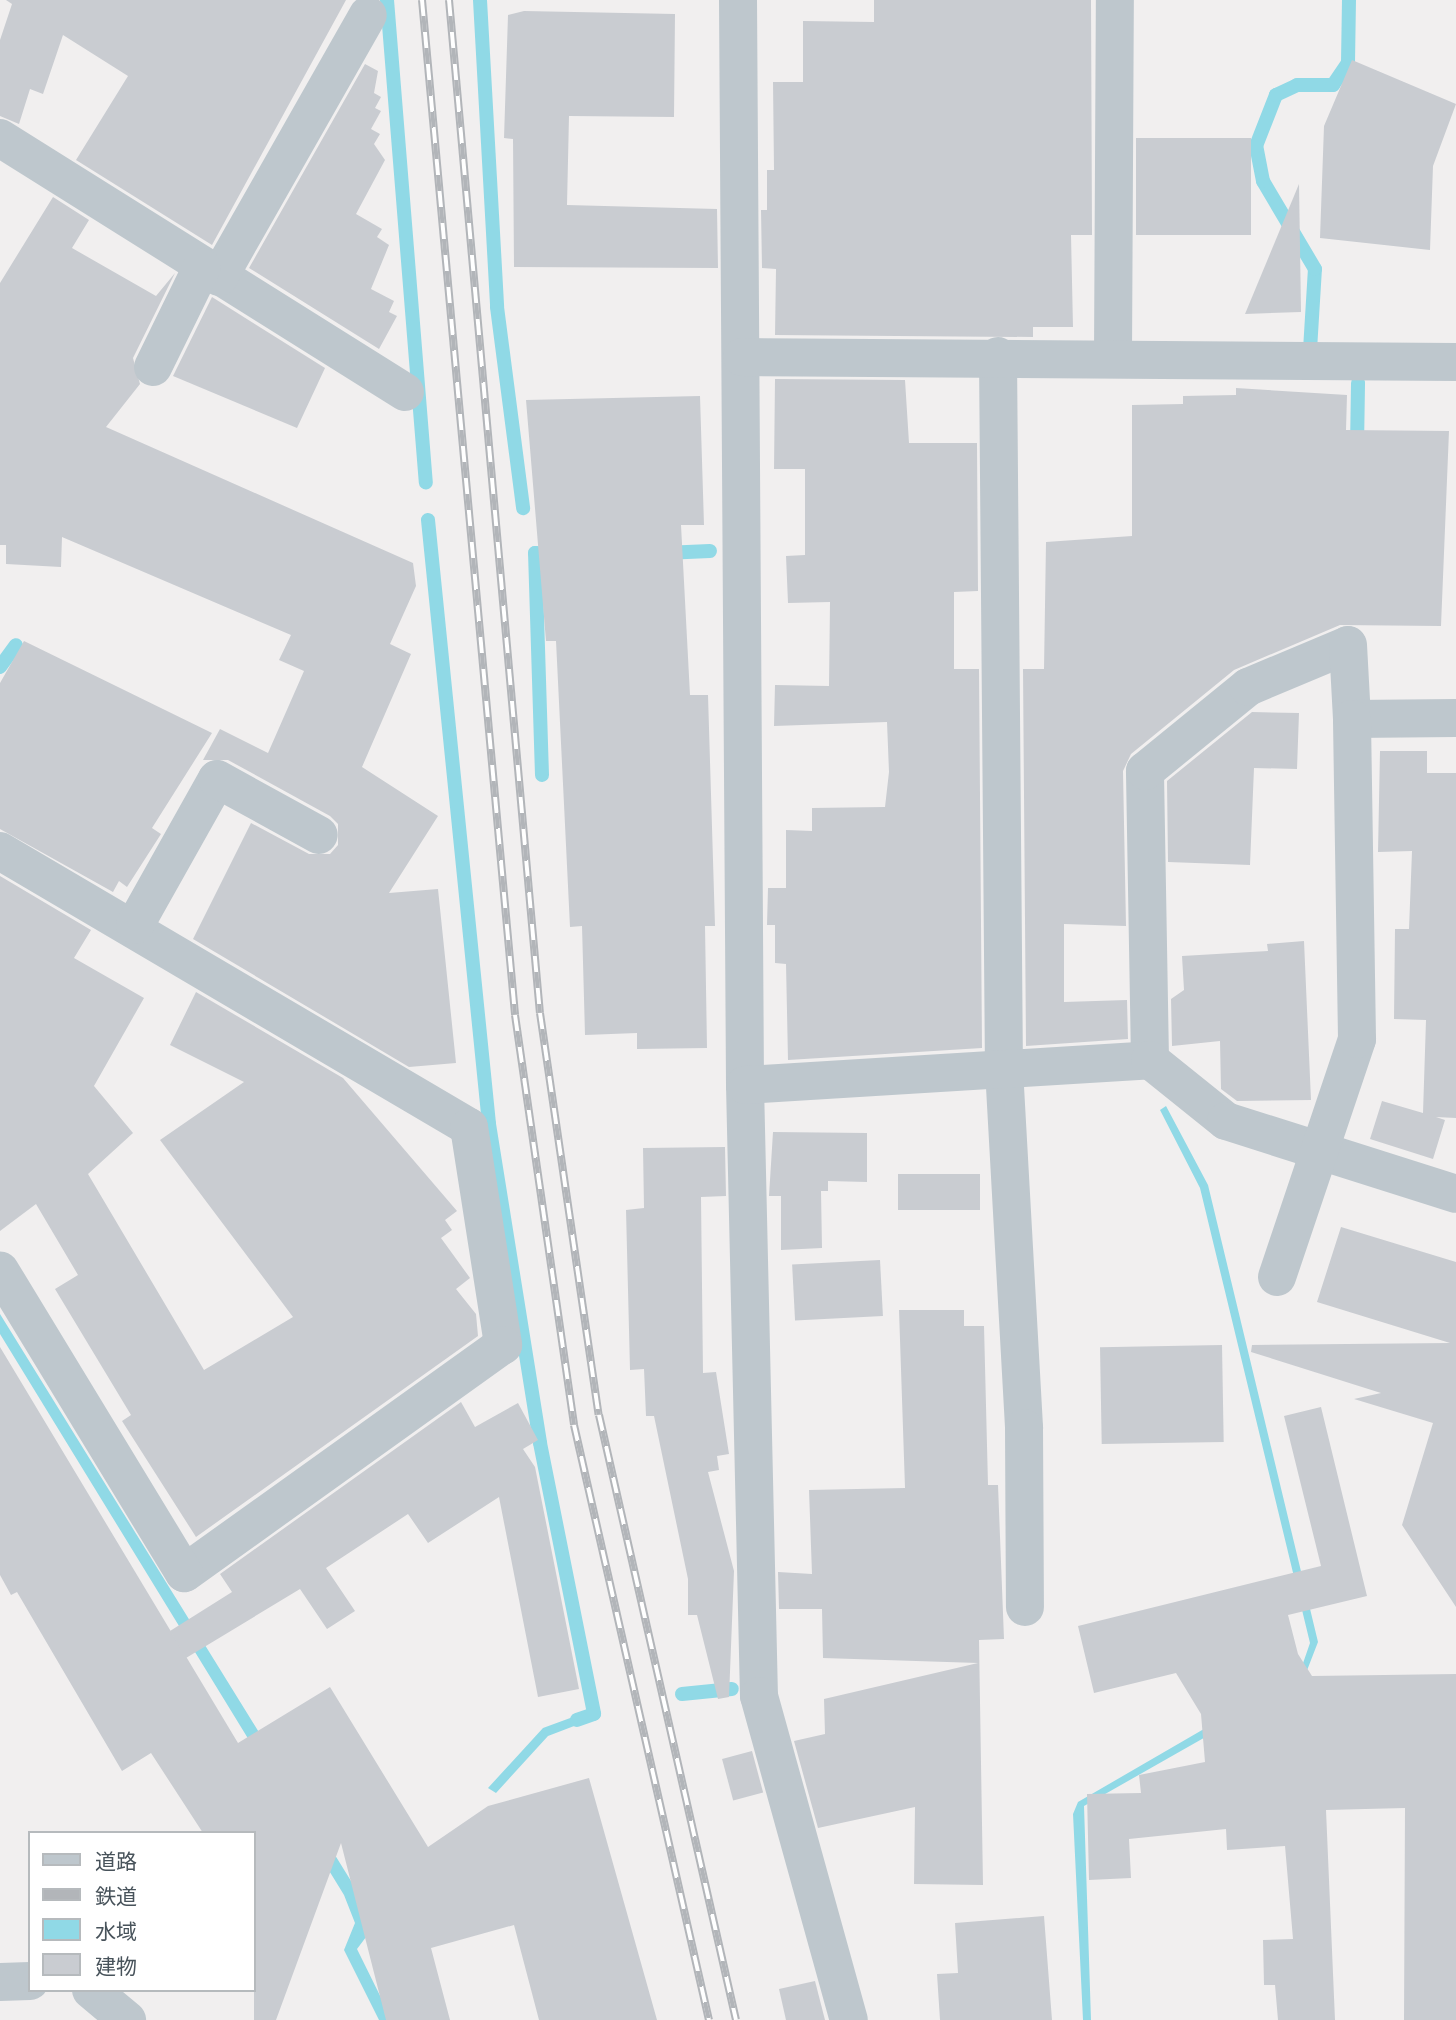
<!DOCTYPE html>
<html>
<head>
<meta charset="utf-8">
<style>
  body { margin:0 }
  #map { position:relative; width:1456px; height:2020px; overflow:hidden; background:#f1efef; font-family:Roboto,"Noto Sans JP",sans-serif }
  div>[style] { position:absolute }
  .water>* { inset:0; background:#90d9e6 }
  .stream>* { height:14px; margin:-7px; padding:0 7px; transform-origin:7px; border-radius:7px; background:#90d9e6 }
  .building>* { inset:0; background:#c9ccd1; transform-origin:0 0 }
  .minor>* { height:38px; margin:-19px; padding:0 19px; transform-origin:19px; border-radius:19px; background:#bec7cd }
  .rail>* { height:8px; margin-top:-4px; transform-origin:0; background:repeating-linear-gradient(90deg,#fff 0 16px,#b2b5b9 0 32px); box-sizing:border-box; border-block:2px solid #b2b5b9 }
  span { translate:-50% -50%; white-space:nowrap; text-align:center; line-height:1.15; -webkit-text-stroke:6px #fff; paint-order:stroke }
  .legend { position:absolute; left:28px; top:1831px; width:228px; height:161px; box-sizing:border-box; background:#fff; border:2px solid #b6babd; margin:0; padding:9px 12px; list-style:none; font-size:21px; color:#48535b }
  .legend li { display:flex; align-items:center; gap:14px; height:35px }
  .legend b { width:35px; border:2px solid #b6babd }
</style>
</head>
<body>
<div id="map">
  <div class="water">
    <i style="clip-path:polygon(1166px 1106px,1208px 1185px,1318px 1642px,1306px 1673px,1283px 1693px,1084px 1806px,1091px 2020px,1083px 2020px,1073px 1814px,1078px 1802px,1278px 1686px,1301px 1669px,1310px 1643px,1200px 1188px,1160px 1110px)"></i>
    <i style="clip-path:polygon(0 1314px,356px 1889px,366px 1937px,357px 1949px,392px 2020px,379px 2020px,344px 1950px,355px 1923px,344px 1895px,0 1334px)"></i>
    <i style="clip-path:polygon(592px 1710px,595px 1718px,548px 1736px,496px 1793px,488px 1788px,543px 1728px)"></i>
  </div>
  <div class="stream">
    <i style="left:387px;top:0;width:484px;rotate:85.4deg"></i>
    <i style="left:480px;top:0;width:307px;rotate:86.8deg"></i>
    <i style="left:497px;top:307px;width:203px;rotate:82.6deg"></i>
    <i style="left:1310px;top:350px;width:81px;rotate:-86.5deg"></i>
    <i style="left:1315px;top:269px;width:102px;rotate:-120.6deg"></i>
    <i style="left:1263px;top:181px;width:36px;rotate:-101deg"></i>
    <i style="left:1256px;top:146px;width:55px;rotate:-68.6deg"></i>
    <i style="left:1276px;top:95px;width:23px;rotate:-25deg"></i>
    <i style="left:1297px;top:85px;width:36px"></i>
    <i style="left:1333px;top:85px;width:27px;rotate:-56deg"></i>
    <i style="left:1348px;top:63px;width:63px;rotate:-89.1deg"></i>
    <i style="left:1357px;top:448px;width:65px;rotate:-89.1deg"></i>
    <i style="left:428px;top:520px;width:607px;rotate:84.23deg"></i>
    <i style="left:489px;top:1124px;width:323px;rotate:80.9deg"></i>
    <i style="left:540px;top:1443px;width:276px;rotate:78.7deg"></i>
    <i style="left:594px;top:1714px;width:18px;rotate:161deg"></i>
    <i style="left:664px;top:553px;width:46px;rotate:-2.5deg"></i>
    <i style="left:0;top:667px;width:27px;rotate:-54deg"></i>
    <i style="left:542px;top:775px;width:222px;rotate:-91.8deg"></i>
    <i style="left:535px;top:553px;width:21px;rotate:3deg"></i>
    <i style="left:682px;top:1694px;width:50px;rotate:-5.7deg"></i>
  </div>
  <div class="building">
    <i style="clip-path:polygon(6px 0,346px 0,212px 245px,76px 160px,128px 76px,63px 35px,43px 94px,30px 89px,19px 124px,0 116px,0 40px,12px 4px)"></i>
    <i style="clip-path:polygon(874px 0,1091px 0,1092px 235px,1071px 235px,1073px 327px,1033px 327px,1033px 337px,775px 335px,776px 269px,762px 268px,761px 210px,767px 210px,767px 170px,774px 170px,773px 82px,803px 82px,803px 21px,874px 22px)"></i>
    <i style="clip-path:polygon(524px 11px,675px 14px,674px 117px,569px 116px,567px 205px,717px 209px,718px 268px,514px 267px,513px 139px,504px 138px,508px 15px)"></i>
    <i style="clip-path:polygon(1352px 60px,1456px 104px,1433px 166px,1430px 250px,1320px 238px,1324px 126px)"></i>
    <i style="clip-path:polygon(365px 64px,378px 71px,374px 93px,381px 97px,375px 108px,381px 111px,371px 129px,380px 134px,374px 144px,385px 160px,356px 214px,382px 229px,377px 237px,389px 245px,371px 289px,394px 301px,389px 312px,397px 316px,379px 349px,249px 268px)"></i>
    <i style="left:1136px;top:138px;width:115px;height:97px"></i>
    <i style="clip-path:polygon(1299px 184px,1301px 312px,1245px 314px)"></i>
    <i style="clip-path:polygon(53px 197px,89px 220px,72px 248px,156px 296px,175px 273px,133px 358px,140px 384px,106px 427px,413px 563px,416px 586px,390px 644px,411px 654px,362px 767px,438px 816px,389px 893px,438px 889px,456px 1063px,409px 1067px,193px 939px,251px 823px,309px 854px,330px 854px,338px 845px,338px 824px,330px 816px,228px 760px,203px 760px,220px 729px,268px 753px,304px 671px,279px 660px,291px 635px,62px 537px,61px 567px,6px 564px,6px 545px,0 545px,0 283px)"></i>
    <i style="clip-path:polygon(212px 297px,325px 368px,297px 428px,173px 376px)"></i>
    <i style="clip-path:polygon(775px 379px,905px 380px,909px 443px,977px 443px,978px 591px,954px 592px,954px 669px,979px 669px,982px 1048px,788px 1060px,786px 964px,775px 963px,775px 925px,767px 925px,768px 888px,786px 888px,786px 830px,812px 831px,812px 808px,885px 807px,889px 772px,887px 722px,774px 726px,775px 685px,829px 686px,830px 602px,788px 603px,786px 556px,805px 555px,805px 469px,774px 469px)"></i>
    <i style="clip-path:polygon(1236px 388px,1347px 395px,1346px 430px,1449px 431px,1441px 626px,1340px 625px,1234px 670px,1131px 754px,1123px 771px,1126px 926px,1064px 924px,1064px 1002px,1127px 1000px,1128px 1039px,1026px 1046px,1023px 669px,1044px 669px,1046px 542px,1132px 536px,1132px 405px,1183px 404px,1183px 396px,1236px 395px)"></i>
    <i style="clip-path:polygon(700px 396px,704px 525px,681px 525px,690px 695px,708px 695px,715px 926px,705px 926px,707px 1048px,637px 1049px,637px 1033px,585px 1035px,582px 926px,570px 927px,556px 641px,546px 641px,526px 400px)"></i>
    <i style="clip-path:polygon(24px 641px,212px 733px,152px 828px,161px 834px,127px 887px,119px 881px,113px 892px,0 829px,0 683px)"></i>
    <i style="clip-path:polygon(1252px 712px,1299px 713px,1297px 769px,1254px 768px,1250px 865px,1168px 862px,1167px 781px)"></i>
    <i style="clip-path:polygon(1380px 751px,1427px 751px,1427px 773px,1456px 773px,1456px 1118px,1436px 1117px,1445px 1120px,1433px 1159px,1370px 1139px,1382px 1101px,1423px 1113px,1426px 1020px,1394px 1019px,1395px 929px,1409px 929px,1412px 851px,1378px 852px)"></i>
    <i style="clip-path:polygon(0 876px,91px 930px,74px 958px,144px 998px,94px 1086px,133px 1133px,88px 1174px,204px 1370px,293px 1317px,160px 1140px,244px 1082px,170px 1045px,196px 992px,343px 1078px,457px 1211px,445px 1220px,452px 1230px,441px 1238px,470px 1278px,456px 1289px,476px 1314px,478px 1336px,196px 1537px,122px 1421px,131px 1415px,55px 1289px,78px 1275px,36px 1204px,0 1231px)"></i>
    <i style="clip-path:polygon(1304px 941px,1311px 1100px,1237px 1101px,1221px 1089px,1220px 1041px,1172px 1046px,1171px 999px,1184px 990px,1182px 956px,1268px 951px,1267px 944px)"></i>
    <i style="clip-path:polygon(773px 1132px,867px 1133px,867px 1182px,828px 1181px,828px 1191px,821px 1191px,822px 1248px,781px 1250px,781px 1196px,769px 1196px)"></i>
    <i style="clip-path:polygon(725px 1147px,726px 1196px,701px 1197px,703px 1373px,716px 1372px,729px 1454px,717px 1456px,719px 1470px,708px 1472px,734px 1571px,729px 1697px,718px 1699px,697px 1615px,688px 1615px,688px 1579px,654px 1416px,646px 1416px,644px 1369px,630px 1370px,626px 1210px,644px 1208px,643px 1148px)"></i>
    <i style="left:898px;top:1174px;width:82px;height:36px"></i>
    <i style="clip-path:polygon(1341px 1227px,1456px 1262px,1456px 1607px,1402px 1525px,1433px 1423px,1354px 1399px,1381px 1393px,1251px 1352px,1252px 1345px,1450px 1343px,1317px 1302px)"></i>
    <i style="left:880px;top:1260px;width:56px;height:88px;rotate:87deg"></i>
    <i style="clip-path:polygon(899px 1310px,964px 1310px,964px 1326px,984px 1326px,988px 1485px,998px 1485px,1004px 1639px,979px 1640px,983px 1885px,914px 1884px,915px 1807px,818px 1828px,794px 1741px,825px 1734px,824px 1699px,978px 1663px,823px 1658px,822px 1609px,779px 1609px,778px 1572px,812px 1574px,809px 1490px,905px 1488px)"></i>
    <i style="left:1222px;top:1345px;width:97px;height:122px;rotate:89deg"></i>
    <i style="clip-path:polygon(0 1347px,238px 1743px,330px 1687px,428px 1847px,488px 1806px,589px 1778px,657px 2020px,539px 2020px,514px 1925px,431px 1948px,450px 2020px,386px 2020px,341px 1843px,276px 2020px,254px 2020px,254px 1833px,203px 1833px,151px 1753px,122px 1771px,17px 1592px,11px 1595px,0 1575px)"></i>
    <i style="clip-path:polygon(461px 1402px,475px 1427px,518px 1403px,538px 1440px,523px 1449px,535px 1467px,579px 1689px,538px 1697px,499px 1497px,428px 1543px,408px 1514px,326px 1568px,355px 1611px,327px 1629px,300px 1589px,186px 1658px,170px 1631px,232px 1592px,220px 1574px)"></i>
    <i style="clip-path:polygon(1321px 1407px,1367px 1596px,1288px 1615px,1298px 1654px,1312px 1676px,1456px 1674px,1456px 2020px,1404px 2020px,1405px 1808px,1326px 1810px,1335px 2020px,1278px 2020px,1275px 1985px,1264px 1985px,1263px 1940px,1293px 1939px,1285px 1846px,1227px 1850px,1226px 1829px,1129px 1839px,1131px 1878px,1089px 1880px,1087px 1794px,1141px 1793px,1139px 1775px,1205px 1762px,1201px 1714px,1176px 1673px,1094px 1693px,1078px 1626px,1321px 1566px,1284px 1416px)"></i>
    <i style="left:752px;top:1751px;width:43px;height:31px;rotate:75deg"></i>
    <i style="clip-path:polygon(1044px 1916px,1052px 2020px,940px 2020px,937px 1974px,958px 1973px,955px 1923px)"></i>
    <i style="clip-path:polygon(815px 1981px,825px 2020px,786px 2020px,779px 1989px)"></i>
  </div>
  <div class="minor">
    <i style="left:738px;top:0;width:1085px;rotate:89.63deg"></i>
    <i style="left:745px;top:1085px;width:611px;rotate:88.69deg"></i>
    <i style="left:759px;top:1696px;width:336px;rotate:74.5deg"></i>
    <i style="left:0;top:138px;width:478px;rotate:32.1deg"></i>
    <i style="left:219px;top:277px;width:301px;rotate:-60.4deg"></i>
    <i style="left:1113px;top:355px;width:355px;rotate:-89.7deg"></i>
    <i style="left:998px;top:356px;width:713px;rotate:89.52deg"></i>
    <i style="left:1004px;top:1069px;width:360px;rotate:86.8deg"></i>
    <i style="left:1024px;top:1428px;width:179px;rotate:89.7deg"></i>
    <i style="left:742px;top:357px;width:714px;rotate:0.4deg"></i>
    <i style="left:153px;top:367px;width:111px;rotate:-63.9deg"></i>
    <i style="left:0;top:851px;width:544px;rotate:30.48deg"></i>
    <i style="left:469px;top:1127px;width:221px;rotate:81.1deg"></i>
    <i style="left:503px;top:1345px;width:392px;rotate:144.4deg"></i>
    <i style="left:184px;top:1573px;width:354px;rotate:-121.3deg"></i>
    <i style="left:135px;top:925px;width:167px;rotate:-60.7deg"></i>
    <i style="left:217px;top:779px;width:116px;rotate:28.8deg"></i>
    <i style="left:1150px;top:1060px;width:289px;rotate:-91deg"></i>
    <i style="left:1145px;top:771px;width:133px;rotate:-39.2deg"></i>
    <i style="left:1248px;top:687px;width:108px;rotate:-22.8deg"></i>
    <i style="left:1348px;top:645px;width:74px;rotate:86.9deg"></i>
    <i style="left:1352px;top:719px;width:104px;rotate:-0.6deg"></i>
    <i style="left:745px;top:1085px;width:406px;rotate:-3.5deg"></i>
    <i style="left:1150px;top:1060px;width:97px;rotate:38.8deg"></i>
    <i style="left:1226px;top:1121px;width:241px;rotate:17.6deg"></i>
    <i style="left:1277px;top:1277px;width:251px;rotate:-71.4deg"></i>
    <i style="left:1357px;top:1039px;width:320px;rotate:-90.9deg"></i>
    <i style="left:0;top:1982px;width:30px;rotate:-2deg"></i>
    <i style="left:91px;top:1990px;width:47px;rotate:39.8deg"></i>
  </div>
  <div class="rail">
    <i style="left:422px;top:0;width:1019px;rotate:84.76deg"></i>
    <i style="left:515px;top:1015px;width:414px;rotate:81.8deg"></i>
    <i style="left:574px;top:1425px;width:610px;rotate:77.22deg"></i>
    <i style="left:449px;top:0;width:1017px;rotate:84.87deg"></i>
    <i style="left:540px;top:1013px;width:406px;rotate:81.7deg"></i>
    <i style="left:599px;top:1415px;width:620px;rotate:77.24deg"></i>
  </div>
  <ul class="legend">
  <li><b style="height:9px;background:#bec7cd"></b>道路</li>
  <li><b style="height:9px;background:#b2b5b9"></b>鉄道</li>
  <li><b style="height:19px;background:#90d9e6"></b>水域</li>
  <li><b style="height:19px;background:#c9ccd1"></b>建物</li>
  </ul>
</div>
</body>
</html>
